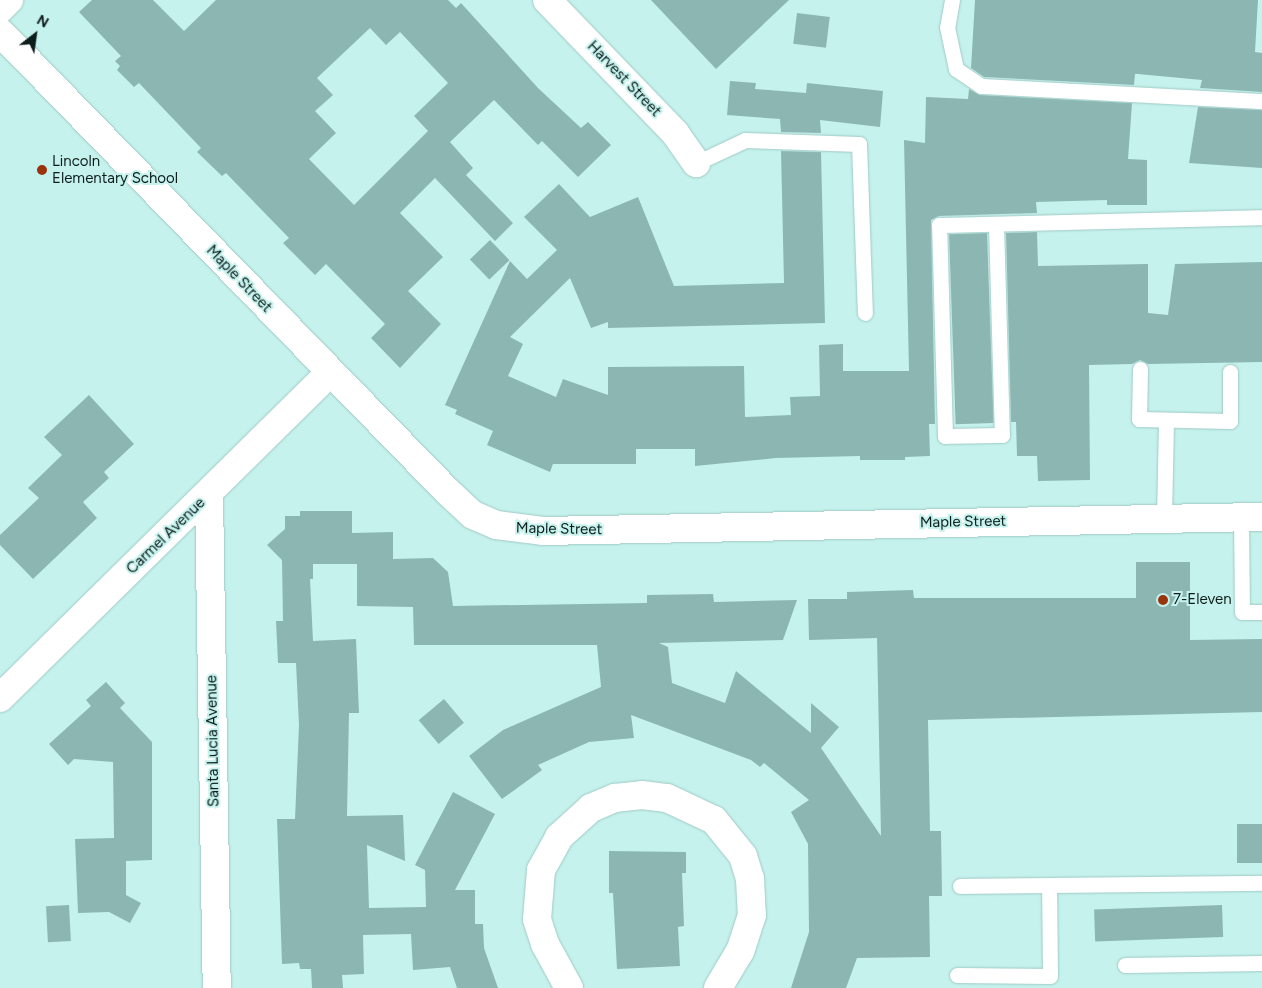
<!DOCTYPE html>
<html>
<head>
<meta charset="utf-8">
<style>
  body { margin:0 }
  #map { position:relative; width:1262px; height:988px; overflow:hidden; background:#c6f2ed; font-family:Figtree,sans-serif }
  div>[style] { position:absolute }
  .building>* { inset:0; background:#8cb6b2; transform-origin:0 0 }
  .roads { filter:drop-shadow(0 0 1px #a0cac6) drop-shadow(0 0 1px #a0cac6) }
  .service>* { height:15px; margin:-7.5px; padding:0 7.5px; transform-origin:7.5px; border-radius:7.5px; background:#fff }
  .minor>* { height:28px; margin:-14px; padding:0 14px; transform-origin:14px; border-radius:14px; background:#fff }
  .dots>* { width:14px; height:14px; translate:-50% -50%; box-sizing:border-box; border:2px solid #c6f2ed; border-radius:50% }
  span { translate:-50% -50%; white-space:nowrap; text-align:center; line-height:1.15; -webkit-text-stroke:4px #c6f2ed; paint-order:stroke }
  .street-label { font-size:15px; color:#0d1d1c }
  .poi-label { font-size:15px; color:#0d1d1c }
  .left { translate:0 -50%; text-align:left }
  .north { position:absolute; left:10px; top:10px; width:50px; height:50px; -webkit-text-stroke:4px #c6f2ed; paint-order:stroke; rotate:30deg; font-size:14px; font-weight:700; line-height:20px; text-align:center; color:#0d1d1c }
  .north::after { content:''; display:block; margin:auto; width:18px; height:22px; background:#0d1d1c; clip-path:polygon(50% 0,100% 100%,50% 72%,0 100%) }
</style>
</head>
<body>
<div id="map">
  <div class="building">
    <i style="clip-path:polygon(evenodd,92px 0,153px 0,184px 31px,216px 0,448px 0,456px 8px,461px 3px,538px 88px,581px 128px,588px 122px,611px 145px,578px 177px,542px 141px,538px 145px,494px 100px,450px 142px,473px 168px,466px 175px,513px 223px,495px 241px,435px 178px,400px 213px,443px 257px,408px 291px,441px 324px,400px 368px,371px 338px,385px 324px,326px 264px,315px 275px,283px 243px,289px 238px,226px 173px,222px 176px,197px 152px,201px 148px,139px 83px,134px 87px,117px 70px,120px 66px,115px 61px,121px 56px,79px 12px,92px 0,370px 28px,386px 45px,400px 32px,448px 83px,414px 116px,428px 131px,354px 205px,309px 159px,336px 133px,315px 111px,333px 95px,317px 78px,370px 28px)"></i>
    <i style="clip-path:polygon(651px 0,789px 0,716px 69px)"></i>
    <i style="clip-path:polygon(975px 0,1258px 0,1255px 52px,1262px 53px,1262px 92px,1200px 88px,1202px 80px,1138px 74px,1135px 74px,1134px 85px,984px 77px,971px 68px)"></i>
    <i style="left:797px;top:13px;width:33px;height:31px;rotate:7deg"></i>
    <i style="clip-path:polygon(730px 81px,756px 83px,755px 89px,806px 93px,807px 83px,883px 91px,880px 127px,820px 120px,821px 133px,781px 132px,780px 119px,727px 115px)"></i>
    <i style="clip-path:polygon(969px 89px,980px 95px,1132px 103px,1128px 159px,1147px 160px,1147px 205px,1107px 205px,1107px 200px,1036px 202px,1037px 213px,939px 216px,931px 220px,935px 424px,929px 424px,930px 456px,905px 457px,905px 460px,860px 460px,860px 456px,776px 458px,695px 466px,695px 449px,636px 449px,636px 464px,553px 464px,550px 472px,487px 445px,493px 431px,455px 414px,457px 410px,445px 405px,510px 261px,527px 279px,557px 250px,524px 217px,559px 184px,590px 217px,638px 197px,674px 286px,784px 283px,781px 151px,821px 152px,825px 323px,608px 328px,608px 322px,591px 328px,570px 278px,510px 337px,523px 344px,508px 376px,556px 397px,563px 379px,608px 395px,608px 367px,744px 366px,745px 417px,791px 415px,790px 397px,820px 396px,819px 345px,843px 344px,843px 371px,909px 371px,904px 140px,925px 143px,926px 97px,968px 99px)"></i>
    <i style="clip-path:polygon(1198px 107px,1262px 110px,1262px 168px,1189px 163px)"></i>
    <i style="clip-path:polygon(1037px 232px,1038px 266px,1148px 264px,1148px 313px,1168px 315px,1175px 264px,1262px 262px,1262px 362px,1148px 364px,1140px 360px,1132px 364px,1089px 365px,1090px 480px,1038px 481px,1037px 456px,1017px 456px,1016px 422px,1011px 422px,1006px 233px)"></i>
    <i style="left:987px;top:233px;width:190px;height:38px;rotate:88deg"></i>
    <i style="left:490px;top:240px;width:28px;height:28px;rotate:46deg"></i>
    <i style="clip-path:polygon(89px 395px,134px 444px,104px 472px,109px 478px,83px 502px,97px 518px,33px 579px,0 545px,0 535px,39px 498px,28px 488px,62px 455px,44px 437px)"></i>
    <i style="clip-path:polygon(300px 511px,352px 511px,352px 533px,393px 532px,393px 559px,433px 558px,448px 572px,453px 606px,647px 603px,647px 595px,713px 594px,714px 602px,797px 600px,783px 640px,659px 643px,668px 647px,672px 683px,725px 703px,736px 671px,811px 733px,811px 703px,839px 727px,821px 748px,881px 836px,877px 638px,809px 640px,808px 599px,847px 599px,847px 592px,913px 590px,914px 598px,1136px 598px,1136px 562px,1190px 562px,1190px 640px,1262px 639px,1262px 712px,928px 720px,930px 831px,941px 831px,942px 896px,929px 896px,930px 957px,857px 958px,846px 988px,791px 988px,809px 932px,808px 844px,791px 812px,809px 800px,764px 763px,760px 767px,751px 760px,631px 715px,634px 738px,589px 742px,538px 765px,542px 770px,502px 799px,469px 756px,503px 730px,601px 687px,597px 645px,414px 645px,413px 607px,357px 606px,357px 564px,313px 564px,313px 579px,310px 579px,313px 641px,356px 639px,359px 713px,349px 713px,347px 816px,403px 815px,405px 861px,367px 845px,369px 908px,426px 907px,425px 870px,415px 865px,453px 792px,495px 814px,455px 890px,475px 890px,475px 924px,483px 924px,484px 948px,498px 988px,457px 988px,450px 967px,413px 970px,411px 934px,363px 935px,364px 974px,342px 975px,343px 988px,312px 988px,311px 969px,300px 969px,299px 963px,282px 964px,277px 819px,295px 819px,299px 725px,296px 663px,278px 663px,276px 621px,283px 621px,282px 560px,267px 545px,285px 529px,285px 516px,300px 516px)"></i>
    <i style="clip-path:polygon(106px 682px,125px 703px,120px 708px,152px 742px,152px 860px,126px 861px,126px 895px,141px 903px,130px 923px,109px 912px,78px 913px,75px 839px,114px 838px,113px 762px,74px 759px,68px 765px,49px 744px,91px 706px,86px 700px)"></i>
    <i style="left:444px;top:699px;width:31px;height:33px;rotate:50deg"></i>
    <i style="left:1237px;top:824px;width:25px;height:39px"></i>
    <i style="clip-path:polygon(609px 851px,686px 852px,686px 873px,682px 873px,684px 926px,678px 927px,680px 966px,617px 969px,613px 893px,609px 893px)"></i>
    <i style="left:69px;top:905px;width:36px;height:23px;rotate:87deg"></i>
    <i style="left:1222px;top:905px;width:32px;height:128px;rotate:88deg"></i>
  </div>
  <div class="roads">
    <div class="service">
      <i style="left:952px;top:0;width:27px;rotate:100deg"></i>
      <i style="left:947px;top:27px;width:43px;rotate:77.9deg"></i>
      <i style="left:956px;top:69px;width:30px;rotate:34deg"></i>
      <i style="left:981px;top:86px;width:281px;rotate:3.1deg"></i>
      <i style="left:696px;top:163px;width:54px;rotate:-25.1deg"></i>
      <i style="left:745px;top:140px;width:114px;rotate:2deg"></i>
      <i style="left:859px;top:144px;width:169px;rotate:88deg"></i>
      <i style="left:996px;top:224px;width:211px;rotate:88.4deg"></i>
      <i style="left:1002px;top:435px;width:57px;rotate:179deg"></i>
      <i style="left:945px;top:436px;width:211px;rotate:-91.6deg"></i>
      <i style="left:939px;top:225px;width:323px;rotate:-1.4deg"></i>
      <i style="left:1140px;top:369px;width:50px;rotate:91.1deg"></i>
      <i style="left:1139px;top:419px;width:91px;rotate:1.3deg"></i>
      <i style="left:1230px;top:421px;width:49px;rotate:-90deg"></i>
      <i style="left:1241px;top:517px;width:95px;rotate:89.4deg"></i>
      <i style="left:1242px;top:612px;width:20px"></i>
      <i style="left:1164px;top:518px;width:98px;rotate:-88.8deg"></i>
      <i style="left:960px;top:886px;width:302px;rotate:-0.6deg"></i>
      <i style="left:1125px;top:965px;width:137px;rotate:-0.8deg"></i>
      <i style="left:957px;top:975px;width:93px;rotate:0.6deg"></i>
      <i style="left:1050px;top:976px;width:91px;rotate:-90.6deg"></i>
    </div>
    <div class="minor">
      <i style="left:547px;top:0;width:185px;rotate:46.1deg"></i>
      <i style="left:675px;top:133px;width:37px;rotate:55deg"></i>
      <i style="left:0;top:9px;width:13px;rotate:-45deg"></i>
      <i style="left:0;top:32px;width:641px;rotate:45.76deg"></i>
      <i style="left:447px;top:491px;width:35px;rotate:43deg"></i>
      <i style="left:473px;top:515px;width:25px;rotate:23deg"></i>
      <i style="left:496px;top:525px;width:47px;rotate:7.3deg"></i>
      <i style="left:543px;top:531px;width:719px;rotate:-1.12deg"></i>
      <i style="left:209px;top:494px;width:494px;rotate:89.1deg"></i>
      <i style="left:0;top:698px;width:463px;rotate:-44.6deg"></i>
      <i style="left:569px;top:988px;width:50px;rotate:-118.6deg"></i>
      <i style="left:545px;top:944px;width:26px;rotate:-108deg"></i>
      <i style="left:537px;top:919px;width:49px;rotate:-85.3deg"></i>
      <i style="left:541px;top:870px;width:38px;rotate:-61deg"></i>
      <i style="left:559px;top:837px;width:43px;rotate:-42.2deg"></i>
      <i style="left:591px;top:808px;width:26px;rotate:-23deg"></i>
      <i style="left:615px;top:798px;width:27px;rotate:-6deg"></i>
      <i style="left:642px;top:795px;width:25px;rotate:7deg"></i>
      <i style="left:667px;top:798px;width:52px;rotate:25.1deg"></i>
      <i style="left:714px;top:820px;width:46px;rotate:51.1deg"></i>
      <i style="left:743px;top:856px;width:24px;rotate:73deg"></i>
      <i style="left:750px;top:879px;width:36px;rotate:87deg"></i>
      <i style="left:752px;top:915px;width:38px;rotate:108deg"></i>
      <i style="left:740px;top:951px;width:43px;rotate:120.7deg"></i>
    </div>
  </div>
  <div class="dots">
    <i style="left:42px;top:170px;background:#9a340c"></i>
    <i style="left:1163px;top:600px;background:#9a340c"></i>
  </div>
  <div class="street-label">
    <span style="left:624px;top:79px;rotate:46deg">Harvest Street</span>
    <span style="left:239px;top:279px;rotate:46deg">Maple Street</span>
    <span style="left:963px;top:522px;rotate:-1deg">Maple Street</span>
    <span style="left:559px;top:529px;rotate:1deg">Maple Street</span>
    <span style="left:166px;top:536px;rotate:-44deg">Carmel Avenue</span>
    <span style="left:213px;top:741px;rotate:-91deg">Santa Lucia Avenue</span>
  </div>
  <div class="poi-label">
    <span class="left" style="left:52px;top:170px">Lincoln<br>Elementary School</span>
    <span class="left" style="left:1173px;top:600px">7-Eleven</span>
  </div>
  <div class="north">N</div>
</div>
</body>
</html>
